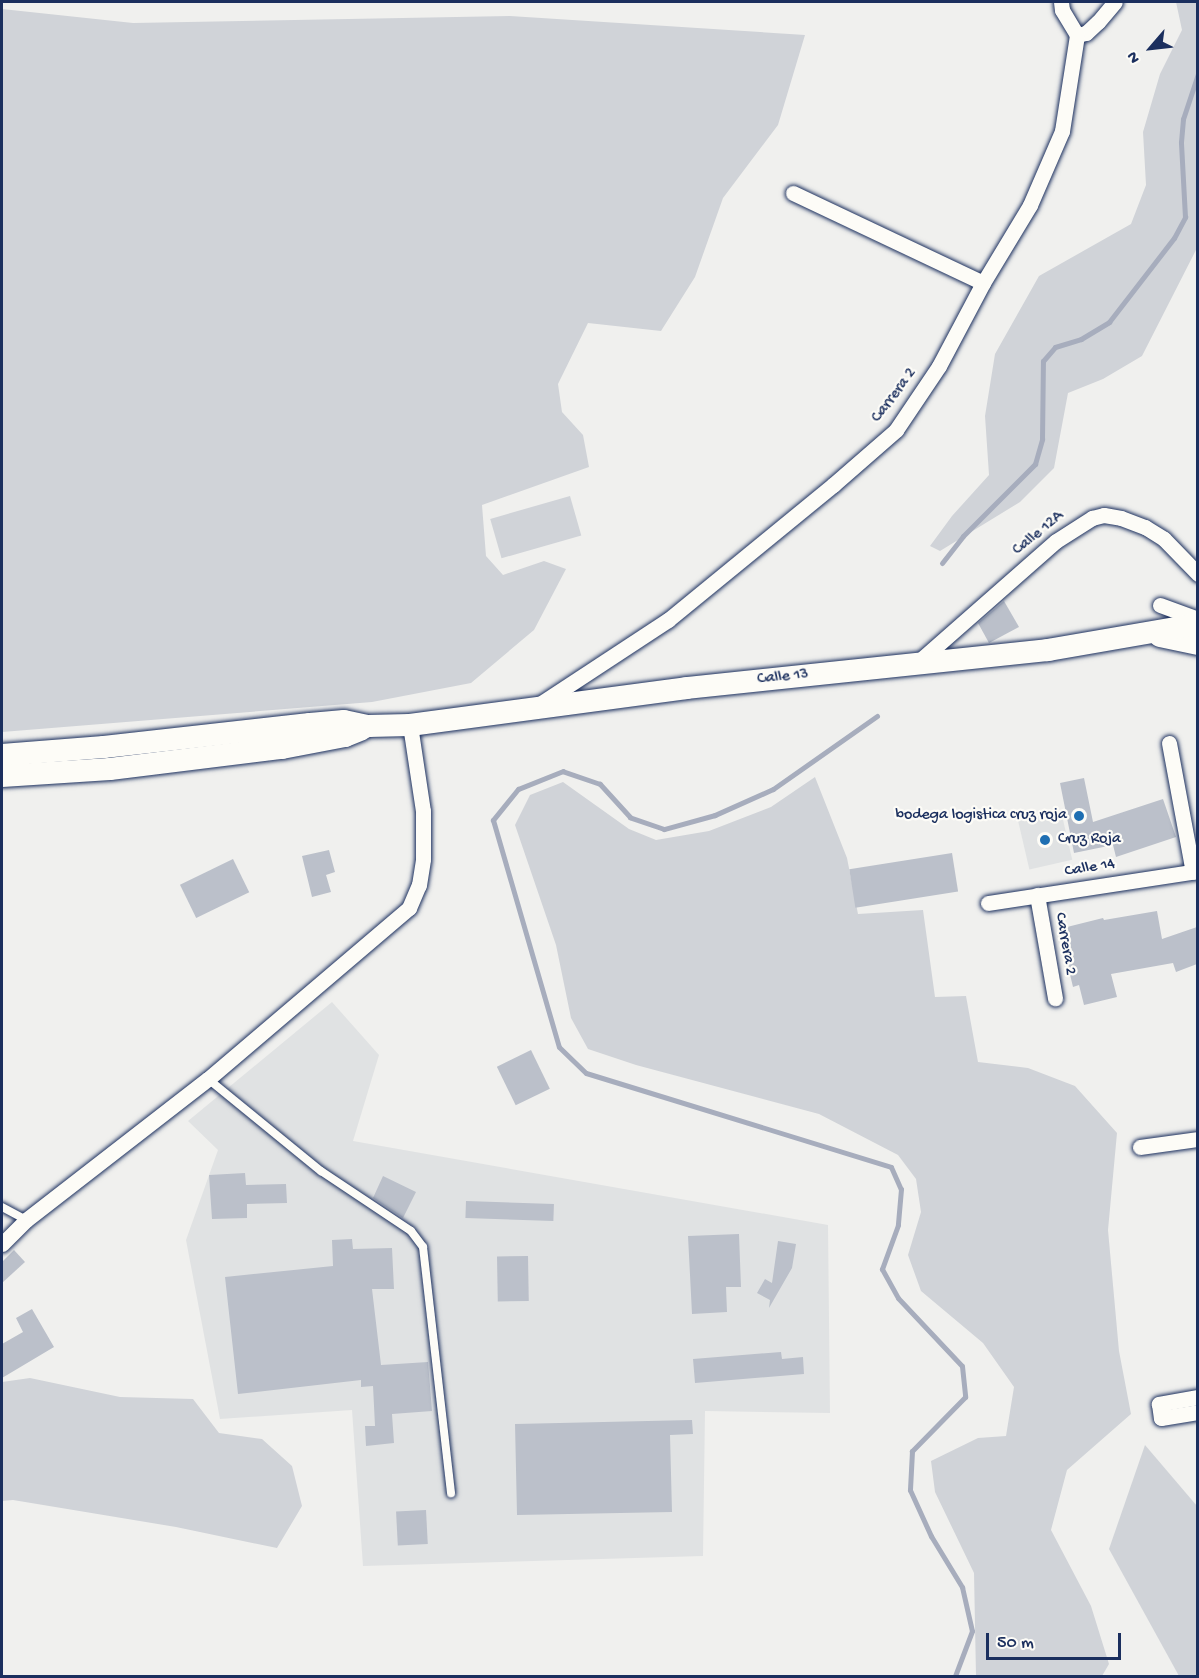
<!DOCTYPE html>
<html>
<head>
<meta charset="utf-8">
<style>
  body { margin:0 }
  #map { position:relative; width:1199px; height:1678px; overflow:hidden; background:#f0f0ee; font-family:"Gochi Hand",sans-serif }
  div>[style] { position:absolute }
  .built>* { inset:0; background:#e0e2e3; transform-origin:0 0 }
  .green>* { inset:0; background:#d0d3d8; transform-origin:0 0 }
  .stream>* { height:5px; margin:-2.5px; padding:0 2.5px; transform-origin:2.5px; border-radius:2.5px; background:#a7adbd }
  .building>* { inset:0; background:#bbc0ca; transform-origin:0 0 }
  .roads { filter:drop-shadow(0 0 2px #1b2f5e) drop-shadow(0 0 2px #1b2f5e) }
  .service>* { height:8px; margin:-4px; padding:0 4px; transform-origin:4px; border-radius:4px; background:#fdfcf7 }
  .minor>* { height:15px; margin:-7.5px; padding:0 7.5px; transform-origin:7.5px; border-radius:7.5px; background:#fdfcf7 }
  .primary>* { height:22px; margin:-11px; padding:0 11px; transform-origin:11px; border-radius:11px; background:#fdfcf7 }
  .dots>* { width:16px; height:16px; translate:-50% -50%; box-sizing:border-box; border:3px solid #fdfcf7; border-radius:50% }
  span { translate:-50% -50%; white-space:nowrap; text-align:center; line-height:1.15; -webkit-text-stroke:4.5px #fdfcf7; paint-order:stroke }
  .street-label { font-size:16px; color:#1b2f5e }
  .poi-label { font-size:16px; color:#1b2f5e }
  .right { translate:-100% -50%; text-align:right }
  .left { translate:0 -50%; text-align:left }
  .frame { position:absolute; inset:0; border:3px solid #1b2f5e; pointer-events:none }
  .north { position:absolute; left:1121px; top:18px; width:60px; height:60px; -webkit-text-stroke:4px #fdfcf7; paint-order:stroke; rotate:242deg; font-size:16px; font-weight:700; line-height:24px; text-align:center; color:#1b2f5e }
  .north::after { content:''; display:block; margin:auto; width:21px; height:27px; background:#1b2f5e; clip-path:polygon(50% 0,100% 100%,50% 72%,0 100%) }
  .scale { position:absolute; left:986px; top:1633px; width:135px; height:27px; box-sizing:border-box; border:3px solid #1b2f5e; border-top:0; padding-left:8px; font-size:18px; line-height:21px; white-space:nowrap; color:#1b2f5e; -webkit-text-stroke:4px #fdfcf7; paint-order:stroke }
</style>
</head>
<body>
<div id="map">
  <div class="built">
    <i style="left:1061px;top:811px;width:50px;height:44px;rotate:77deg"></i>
    <i style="clip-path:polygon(332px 1002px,379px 1055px,353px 1141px,828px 1225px,830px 1413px,705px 1411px,703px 1556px,363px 1566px,352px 1410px,220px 1419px,186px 1240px,218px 1150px,188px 1121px)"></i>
  </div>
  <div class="green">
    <i style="clip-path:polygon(1176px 2px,1197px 2px,1197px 248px,1142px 356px,1103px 379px,1068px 393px,1054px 468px,1020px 502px,940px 551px,930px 546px,952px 516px,989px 475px,985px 416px,995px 354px,1039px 276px,1131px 224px,1146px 185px,1143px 132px,1160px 74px,1182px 30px)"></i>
    <i style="clip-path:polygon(2px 9px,133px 23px,510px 16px,805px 35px,778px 125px,723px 198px,695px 277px,661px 331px,588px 323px,558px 384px,562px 412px,583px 435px,589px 467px,482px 505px,486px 556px,503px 575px,544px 561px,566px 569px,534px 630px,471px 683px,372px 702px,2px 732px)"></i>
    <i style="left:570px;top:496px;width:41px;height:83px;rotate:74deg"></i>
    <i style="clip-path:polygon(815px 777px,847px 858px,858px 914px,923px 910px,935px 997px,966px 996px,978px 1062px,1028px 1068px,1075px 1086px,1117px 1133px,1108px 1230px,1119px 1351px,1131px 1414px,1067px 1470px,1051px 1530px,1091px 1606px,1109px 1664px,1102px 1676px,976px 1676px,974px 1573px,935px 1492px,931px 1461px,978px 1438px,1006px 1436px,1014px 1387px,983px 1343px,921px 1291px,908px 1255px,921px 1212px,916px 1179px,898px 1155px,819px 1114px,636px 1065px,588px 1049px,571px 1018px,556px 945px,515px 825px,530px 795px,563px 782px,629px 829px,656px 840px,709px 831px,771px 807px)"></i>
    <i style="clip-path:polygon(30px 1378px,120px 1397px,193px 1399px,219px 1433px,262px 1439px,292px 1466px,302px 1506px,277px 1548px,176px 1527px,13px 1500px,2px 1501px,2px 1382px)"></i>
    <i style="clip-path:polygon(1145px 1445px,1197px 1506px,1197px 1676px,1179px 1676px,1109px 1549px)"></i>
  </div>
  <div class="stream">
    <i style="left:942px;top:563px;width:34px;rotate:-52deg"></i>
    <i style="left:963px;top:536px;width:102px;rotate:-45deg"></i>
    <i style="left:1035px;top:464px;width:26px;rotate:-74deg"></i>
    <i style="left:1042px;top:439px;width:78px;rotate:-89.3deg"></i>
    <i style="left:1043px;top:361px;width:18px;rotate:-49deg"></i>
    <i style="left:1055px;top:347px;width:27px;rotate:-17deg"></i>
    <i style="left:1081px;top:339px;width:33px;rotate:-31deg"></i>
    <i style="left:1109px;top:322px;width:106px;rotate:-52.3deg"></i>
    <i style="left:1174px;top:238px;width:24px;rotate:-62deg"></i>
    <i style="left:1185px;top:217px;width:75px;rotate:-93.1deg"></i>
    <i style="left:1181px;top:142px;width:23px;rotate:-85deg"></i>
    <i style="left:1183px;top:119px;width:47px;rotate:-71.6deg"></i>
    <i style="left:877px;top:716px;width:127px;rotate:144.9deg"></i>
    <i style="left:773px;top:789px;width:64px;rotate:155.9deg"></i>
    <i style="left:715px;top:815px;width:53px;rotate:164.6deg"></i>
    <i style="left:664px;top:829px;width:36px;rotate:-161deg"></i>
    <i style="left:630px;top:817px;width:45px;rotate:-132.3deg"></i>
    <i style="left:600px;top:784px;width:39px;rotate:-161deg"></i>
    <i style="left:563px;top:771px;width:48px;rotate:158.2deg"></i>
    <i style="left:518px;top:789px;width:40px;rotate:129deg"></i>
    <i style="left:493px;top:820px;width:236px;rotate:73.8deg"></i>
    <i style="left:559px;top:1047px;width:37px;rotate:44deg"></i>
    <i style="left:586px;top:1073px;width:319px;rotate:17.1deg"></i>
    <i style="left:891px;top:1167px;width:24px;rotate:66deg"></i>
    <i style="left:901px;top:1189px;width:36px;rotate:95deg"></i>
    <i style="left:898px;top:1225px;width:47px;rotate:110deg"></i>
    <i style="left:882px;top:1269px;width:33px;rotate:61deg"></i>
    <i style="left:898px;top:1298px;width:93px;rotate:46.7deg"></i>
    <i style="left:962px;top:1366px;width:31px;rotate:84deg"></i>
    <i style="left:965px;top:1397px;width:76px;rotate:134.5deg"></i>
    <i style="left:912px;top:1451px;width:39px;rotate:93deg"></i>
    <i style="left:910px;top:1490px;width:51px;rotate:65.5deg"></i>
    <i style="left:931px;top:1536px;width:60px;rotate:58.7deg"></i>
    <i style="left:962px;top:1587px;width:45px;rotate:77.2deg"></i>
    <i style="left:972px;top:1631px;width:48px;rotate:110.7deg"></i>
  </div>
  <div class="building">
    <i style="clip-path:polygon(1004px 601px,1019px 627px,989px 643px,978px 623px)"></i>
    <i style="clip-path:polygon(1084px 778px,1093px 822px,1163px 799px,1176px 837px,1116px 857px,1113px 845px,1074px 853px,1060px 783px)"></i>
    <i style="clip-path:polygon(329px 850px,335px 872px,326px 875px,331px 892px,312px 897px,302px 856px)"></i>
    <i style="left:952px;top:853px;width:39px;height:104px;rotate:81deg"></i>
    <i style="left:233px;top:859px;width:37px;height:59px;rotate:64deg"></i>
    <i style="clip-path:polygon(1157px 911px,1162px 939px,1197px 927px,1197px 964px,1176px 972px,1173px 963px,1111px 974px,1117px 997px,1084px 1005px,1079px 985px,1073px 987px,1059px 929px,1103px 918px,1104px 920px)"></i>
    <i style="left:531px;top:1050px;width:43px;height:38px;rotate:64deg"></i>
    <i style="clip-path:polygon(245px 1173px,246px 1185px,286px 1184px,287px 1203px,247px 1204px,247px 1218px,212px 1219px,209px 1175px)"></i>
    <i style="clip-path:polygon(383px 1176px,416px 1192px,403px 1218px,373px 1198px)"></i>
    <i style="left:466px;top:1201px;width:88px;height:17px;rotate:2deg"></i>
    <i style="clip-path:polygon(739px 1234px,741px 1287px,726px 1287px,727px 1312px,692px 1314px,688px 1236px)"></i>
    <i style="clip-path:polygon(352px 1239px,353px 1249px,392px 1248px,394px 1289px,372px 1289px,381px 1365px,428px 1362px,432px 1411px,392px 1414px,394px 1443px,366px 1446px,365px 1426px,375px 1426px,373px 1386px,361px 1387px,361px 1380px,238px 1394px,225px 1277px,333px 1266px,332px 1240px)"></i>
    <i style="clip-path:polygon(778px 1241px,796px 1244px,792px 1268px,769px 1308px,770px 1300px,757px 1293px,765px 1279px,772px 1283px)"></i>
    <i style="clip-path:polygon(14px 1250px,25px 1262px,2px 1283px,2px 1262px)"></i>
    <i style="left:528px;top:1256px;width:45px;height:31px;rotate:89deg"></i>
    <i style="clip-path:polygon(32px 1309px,54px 1347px,2px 1378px,2px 1344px,23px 1332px,16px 1318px)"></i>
    <i style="clip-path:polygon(781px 1352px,782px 1359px,803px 1357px,804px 1374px,695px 1383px,693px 1359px)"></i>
    <i style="clip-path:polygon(692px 1420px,693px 1434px,670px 1435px,672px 1512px,517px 1515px,515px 1424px)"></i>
    <i style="left:426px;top:1510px;width:34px;height:30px;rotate:87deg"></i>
  </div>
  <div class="roads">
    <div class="service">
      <i style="left:208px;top:1079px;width:146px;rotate:39.2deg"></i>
      <i style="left:321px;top:1171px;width:108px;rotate:33.7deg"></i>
      <i style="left:411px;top:1231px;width:20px;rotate:53deg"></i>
      <i style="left:423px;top:1247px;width:248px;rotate:83.5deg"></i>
      <i style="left:2px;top:1207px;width:27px;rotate:28deg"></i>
    </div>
    <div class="minor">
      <i style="left:1077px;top:35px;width:9px;rotate:-13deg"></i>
      <i style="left:1086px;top:33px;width:16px;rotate:-43deg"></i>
      <i style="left:1098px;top:22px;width:26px;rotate:-50deg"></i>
      <i style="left:793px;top:193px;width:210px;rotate:25.3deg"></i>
      <i style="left:1160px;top:605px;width:40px;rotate:20.2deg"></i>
      <i style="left:916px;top:664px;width:186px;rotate:-41.3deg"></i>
      <i style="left:1056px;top:541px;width:43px;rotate:-32.6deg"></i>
      <i style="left:1092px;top:518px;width:12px;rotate:-14deg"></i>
      <i style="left:1104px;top:515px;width:17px;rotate:10deg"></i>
      <i style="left:1121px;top:518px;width:26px;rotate:21deg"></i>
      <i style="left:1145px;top:527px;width:22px;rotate:32deg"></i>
      <i style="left:1164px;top:539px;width:49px;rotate:45.8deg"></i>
      <i style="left:540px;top:704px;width:153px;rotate:-33.3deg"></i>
      <i style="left:668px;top:620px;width:213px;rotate:-39.3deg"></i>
      <i style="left:833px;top:485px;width:84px;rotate:-41.1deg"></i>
      <i style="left:896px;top:430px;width:77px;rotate:-56.1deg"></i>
      <i style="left:939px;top:366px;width:94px;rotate:-62.1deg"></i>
      <i style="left:983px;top:283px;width:91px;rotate:-58.9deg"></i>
      <i style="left:1030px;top:205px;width:81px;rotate:-66.6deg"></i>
      <i style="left:1062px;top:131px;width:97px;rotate:-81.1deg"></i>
      <i style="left:1077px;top:35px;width:29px;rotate:-121deg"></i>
      <i style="left:1062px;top:10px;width:8px;rotate:-97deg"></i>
      <i style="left:1169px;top:743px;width:131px;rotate:79.5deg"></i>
      <i style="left:1037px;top:895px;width:105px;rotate:80.1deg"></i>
      <i style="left:988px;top:903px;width:212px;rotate:-8.7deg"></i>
      <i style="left:1140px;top:1147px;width:59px;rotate:-7.9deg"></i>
      <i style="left:2px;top:1244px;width:34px;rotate:-45deg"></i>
      <i style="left:26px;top:1220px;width:230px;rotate:-37.8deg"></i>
      <i style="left:208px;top:1079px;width:264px;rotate:-40.4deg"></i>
      <i style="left:409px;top:908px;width:25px;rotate:-67deg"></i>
      <i style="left:419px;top:885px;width:26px;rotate:-81deg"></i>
      <i style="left:423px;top:859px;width:48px;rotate:-90deg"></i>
      <i style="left:423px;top:811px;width:87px;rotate:-98.6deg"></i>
      <i style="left:1198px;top:1397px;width:40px;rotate:170deg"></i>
      <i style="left:1159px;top:1404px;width:14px;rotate:82deg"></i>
      <i style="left:1161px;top:1418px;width:37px;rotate:-9deg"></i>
    </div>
    <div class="primary">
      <i style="left:1160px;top:636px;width:39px;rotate:12deg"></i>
      <i style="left:2px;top:755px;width:102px;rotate:-4.5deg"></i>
      <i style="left:104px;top:747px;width:207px;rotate:-6.4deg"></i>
      <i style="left:310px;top:724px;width:34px;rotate:-5deg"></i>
      <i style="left:344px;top:721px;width:25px;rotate:12deg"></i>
      <i style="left:368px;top:726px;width:42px;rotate:-1.4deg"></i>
      <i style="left:410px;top:725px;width:279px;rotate:-7.6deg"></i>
      <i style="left:687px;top:688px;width:363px;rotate:-6deg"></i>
      <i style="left:1048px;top:650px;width:152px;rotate:-9.8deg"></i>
      <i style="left:2px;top:776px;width:108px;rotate:-3.7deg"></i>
      <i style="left:110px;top:769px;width:173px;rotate:-7deg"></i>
      <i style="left:282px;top:748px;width:64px;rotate:-10.8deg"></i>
      <i style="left:345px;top:736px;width:18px;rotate:-22deg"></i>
    </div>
  </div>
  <div class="dots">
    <i style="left:1079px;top:816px;background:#1f6fb2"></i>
    <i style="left:1045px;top:840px;background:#1f6fb2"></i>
  </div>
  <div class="street-label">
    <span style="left:895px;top:396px;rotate:-53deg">Carrera 2</span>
    <span style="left:1039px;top:534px;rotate:-39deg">Calle 12A</span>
    <span style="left:783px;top:678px;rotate:-6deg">Calle 13</span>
    <span style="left:1090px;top:869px;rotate:-9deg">Calle 14</span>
    <span style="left:1064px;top:944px;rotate:80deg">Carrera 2</span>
  </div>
  <div class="poi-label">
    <span class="right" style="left:1067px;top:816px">bodega logistica cruz roja</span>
    <span class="left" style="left:1058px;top:840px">Cruz Roja</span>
  </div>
  <div class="frame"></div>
  <div class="north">N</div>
  <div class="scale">50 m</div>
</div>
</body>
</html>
